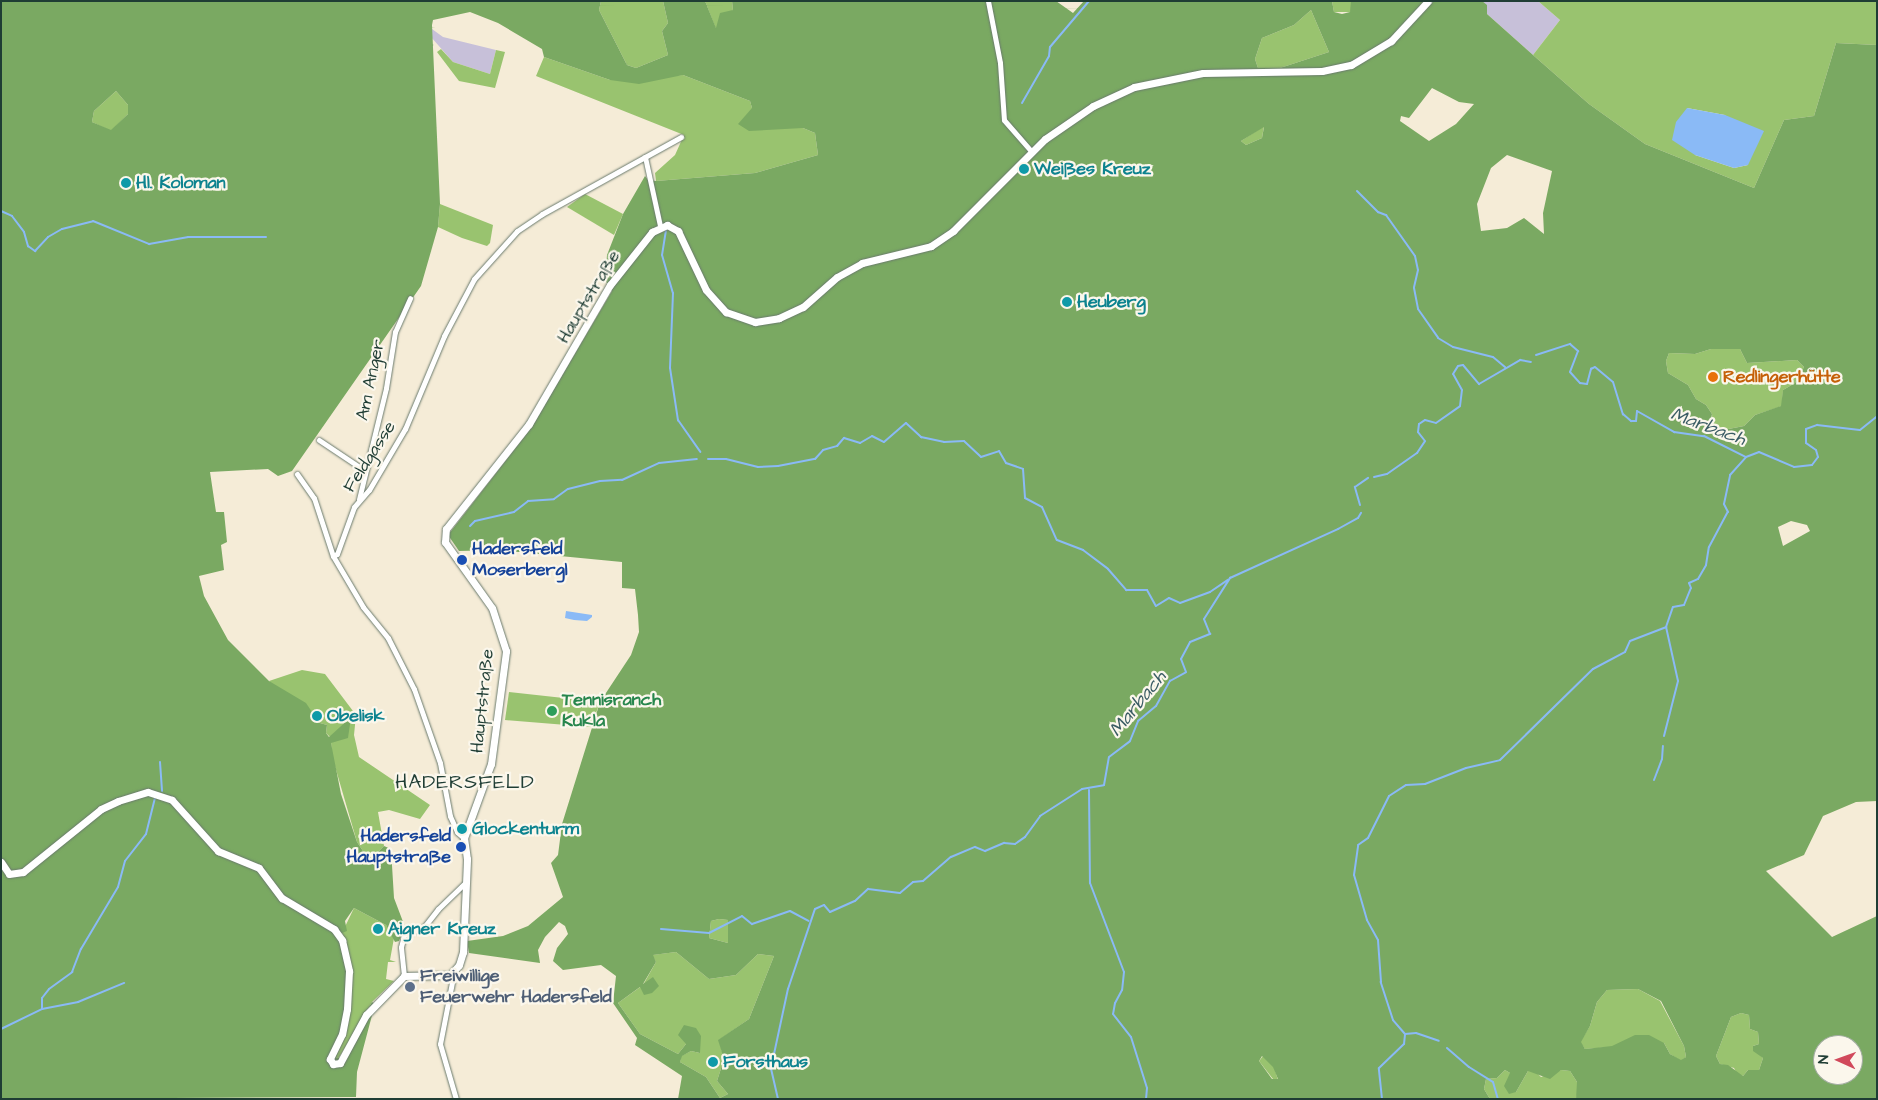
<!DOCTYPE html>
<html>
<head>
<meta charset="utf-8">
<style>
  body { margin:0 }
  #map { position:relative; width:1878px; height:1100px; overflow:hidden; background:#f5ecd7; font-family:"Architects Daughter",sans-serif }
  div>[style] { position:absolute }
  .industrial>* { inset:0; background:#c7c0d9 }
  .green>* { inset:0; background:#99c36f }
  .forest>* { inset:0; background:#7aa962 }
  .water>* { inset:0; background:#8abaf6 }
  .stream>* { height:2px; margin:-1px; padding:0 1px; transform-origin:1px; border-radius:1px; background:#8abaf6 }
  .roads { filter:drop-shadow(0 0 1px #6a7a6d) drop-shadow(0 0 1px #6a7a6d) }
  .street>* { height:5px; margin:-2.5px; padding:0 2.5px; transform-origin:2.5px; border-radius:2.5px; background:#fff }
  .secondary>* { height:7px; margin:-3.5px; padding:0 3.5px; transform-origin:3.5px; border-radius:3.5px; background:#fff }
  .dots>* { width:14px; height:14px; translate:-50% -50%; box-sizing:border-box; border:2px solid #fbf7ec; border-radius:50% }
  span { translate:-50% -50%; white-space:nowrap; text-align:center; line-height:1.15; -webkit-text-stroke:4.5px #fbf7ec; paint-order:stroke }
  .culture-label { font-size:18px; color:#0d838f; font-weight:700 }
  .left { translate:0 -50%; text-align:left }
  .street-label { font-size:18px; color:#1f3d34 }
  .food-label { font-size:18px; color:#c56008; font-weight:700 }
  .transit-label { font-size:18px; color:#164399; font-weight:700 }
  .right { translate:-100% -50%; text-align:right }
  .leisure-label { font-size:18px; color:#27864d; font-weight:700 }
  .service-label { font-size:18px; color:#4e5e75; font-weight:700 }
  .water-label { font-size:19px; color:#3a5c64; font-style:italic }
  .quarter-label { font-size:20px; color:#1f3d34; letter-spacing:1px }
  .frame { position:absolute; inset:0; border:2px solid #1f3d34; pointer-events:none }
  .north { position:absolute; left:1813px; top:1035px; width:50px; height:50px; box-sizing:border-box; background:#fbf7ec; border:1px solid #a3ada2; border-radius:50%; rotate:272deg; font-size:14px; font-weight:700; line-height:20px; text-align:center; color:#1f3d34 }
  .north::after { content:''; display:block; margin:auto; width:18px; height:22px; background:#d1495b; clip-path:polygon(50% 0,100% 100%,50% 72%,0 100%) }
</style>
</head>
<body>
<div id="map">
  <div class="industrial">
    <i style="clip-path:polygon(1472px 1px,1538px 1px,1560px 20px,1533px 55px,1487px 14px,1482px 1px)"></i>
    <i style="clip-path:polygon(432px 29px,443px 37px,496px 50px,490px 74px,453px 62px,431px 37px)"></i>
  </div>
  <div class="green">
    <i style="clip-path:polygon(601px 1px,663px 1px,668px 23px,662px 31px,668px 55px,636px 68px,627px 65px,599px 10px)"></i>
    <i style="clip-path:polygon(705px 1px,732px 1px,733px 10px,716px 29px)"></i>
    <i style="clip-path:polygon(1332px 1px,1351px 1px,1353px 7px,1350px 12px,1334px 12px)"></i>
    <i style="clip-path:polygon(evenodd,1538px 1px,1877px 1px,1877px 45px,1836px 43px,1814px 116px,1784px 120px,1754px 188px,1645px 144px,1589px 104px,1533px 55px,1560px 20px,1538px 1px,1687px 108px,1725px 115px,1748px 165px,1734px 168px,1695px 155px,1687px 108px)"></i>
    <i style="clip-path:polygon(1311px 10px,1329px 52px,1280px 68px,1258px 68px,1255px 59px,1262px 38px,1294px 25px)"></i>
    <i style="clip-path:polygon(441px 49px,453px 62px,490px 74px,496px 50px,505px 52px,495px 88px,459px 81px,437px 52px)"></i>
    <i style="clip-path:polygon(544px 57px,610px 80px,683px 75px,750px 101px,752px 108px,785px 128px,803px 128px,815px 133px,818px 155px,755px 173px,656px 181px,655px 173px,675px 155px,684px 135px,536px 76px)"></i>
    <i style="clip-path:polygon(116px 91px,128px 105px,128px 114px,111px 131px,92px 122px,94px 111px)"></i>
    <i style="clip-path:polygon(1264px 126px,1262px 138px,1246px 145px,1241px 141px)"></i>
    <i style="clip-path:polygon(585px 194px,623px 214px,614px 235px,567px 207px)"></i>
    <i style="clip-path:polygon(440px 204px,493px 225px,490px 243px,487px 246px,462px 238px,438px 227px)"></i>
    <i style="clip-path:polygon(1711px 349px,1740px 349px,1747px 363px,1797px 360px,1804px 367px,1795px 383px,1783px 390px,1782px 406px,1755px 415px,1744px 426px,1713px 432px,1712px 414px,1706px 405px,1696px 399px,1688px 385px,1668px 373px,1666px 361px,1669px 353px,1695px 354px)"></i>
    <i style="clip-path:polygon(302px 670px,325px 674px,356px 715px,354px 735px,359px 757px,430px 805px,420px 819px,389px 810px,378px 812px,384px 846px,377px 853px,377px 864px,371px 863px,357px 842px,332px 756px,331px 742px,351px 718px,330px 737px,326px 733px,327px 725px,313px 721px,269px 681px)"></i>
    <i style="clip-path:polygon(509px 692px,600px 702px,591px 727px,505px 720px)"></i>
    <i style="clip-path:polygon(354px 908px,386px 925px,394px 938px,390px 960px,396px 962px,388px 962px,386px 979px,394px 981px,372px 1002px,338px 1059px,334px 1056px,344px 939px,342px 933px)"></i>
    <i style="clip-path:polygon(719px 919px,728px 920px,728px 943px,709px 938px,711px 921px)"></i>
    <i style="clip-path:polygon(676px 952px,709px 979px,736px 975px,758px 954px,774px 956px,749px 1019px,719px 1040px,724px 1059px,717px 1081px,728px 1094px,720px 1098px,706px 1077px,680px 1062px,681px 1056px,691px 1051px,700px 1053px,686px 1044px,678px 1054px,640px 1034px,618px 1003px,643px 985px,656px 962px,652px 955px)"></i>
    <i style="clip-path:polygon(1638px 989px,1660px 1001px,1684px 1046px,1686px 1057px,1681px 1061px,1670px 1054px,1664px 1043px,1585px 1049px,1580px 1042px,1590px 1026px,1597px 1002px,1607px 990px)"></i>
    <i style="clip-path:polygon(1741px 1013px,1749px 1015px,1750px 1029px,1758px 1032px,1759px 1044px,1753px 1046px,1763px 1058px,1759px 1070px,1748px 1070px,1743px 1076px,1737px 1074px,1734px 1068px,1720px 1064px,1716px 1056px,1731px 1017px)"></i>
    <i style="clip-path:polygon(1263px 1056px,1274px 1067px,1278px 1080px,1273px 1079px,1259px 1061px)"></i>
    <i style="clip-path:polygon(1505px 1070px,1510px 1073px,1516px 1092px,1528px 1071px,1535px 1071px,1541px 1077px,1561px 1070px,1570px 1071px,1577px 1082px,1577px 1095px,1576px 1099px,1490px 1099px,1484px 1089px,1486px 1079px,1497px 1078px)"></i>
  </div>
  <div class="forest">
    <i style="clip-path:polygon(evenodd,1px 1px,601px 1px,599px 10px,627px 65px,636px 68px,668px 55px,662px 31px,668px 23px,663px 1px,705px 1px,716px 28px,720px 13px,733px 10px,732px 1px,1056px 1px,1073px 13px,1084px 1px,1332px 1px,1334px 12px,1342px 14px,1350px 12px,1351px 1px,1482px 1px,1487px 5px,1487px 14px,1533px 55px,1589px 104px,1645px 144px,1754px 188px,1784px 120px,1814px 116px,1836px 43px,1877px 45px,1877px 801px,1856px 802px,1823px 816px,1804px 855px,1766px 871px,1832px 937px,1877px 916px,1877px 1099px,1576px 1099px,1577px 1082px,1570px 1071px,1561px 1070px,1550px 1079px,1528px 1071px,1516px 1092px,1509px 1094px,1504px 1086px,1510px 1073px,1505px 1070px,1497px 1078px,1486px 1079px,1484px 1089px,1490px 1099px,678px 1099px,682px 1076px,635px 1045px,637px 1038px,613px 1003px,616px 976px,601px 965px,563px 970px,553px 961px,557px 948px,568px 934px,565px 926px,559px 922px,545px 937px,538px 950px,540px 963px,469px 953px,467px 941px,503px 936px,528px 926px,563px 897px,551px 863px,558px 855px,562px 824px,600px 702px,631px 655px,639px 632px,638px 615px,635px 589px,622px 588px,622px 562px,498px 550px,459px 551px,448px 535px,531px 428px,612px 291px,605px 280px,607px 255px,623px 214px,645px 176px,648px 180px,656px 181px,755px 173px,818px 155px,815px 133px,803px 128px,749px 131px,738px 124px,752px 108px,750px 101px,683px 75px,639px 84px,610px 80px,544px 57px,542px 49px,498px 23px,470px 12px,433px 20px,432px 25px,440px 204px,438px 227px,421px 286px,292px 471px,278px 476px,268px 469px,210px 472px,216px 512px,224px 512px,227px 542px,221px 545px,224px 570px,199px 576px,204px 596px,228px 640px,269px 681px,306px 703px,314px 715px,313px 721px,327px 725px,326px 733px,329px 737px,351px 717px,348px 738px,331px 743px,341px 794px,357px 842px,371px 863px,377px 863px,377px 853px,384px 846px,391px 849px,394px 898px,405px 927px,399px 941px,395px 942px,386px 925px,354px 908px,345px 921px,347px 931px,342px 933px,351px 964px,350px 1009px,347px 1029px,336px 1058px,340px 1058px,372px 1002px,375px 1004px,357px 1072px,356px 1097px,1px 1099px,1px 1px,1311px 10px,1329px 52px,1280px 68px,1258px 68px,1255px 59px,1262px 38px,1294px 25px,1311px 10px,1px 1px,1432px 88px,1459px 102px,1474px 104px,1456px 124px,1429px 141px,1400px 121px,1401px 116px,1409px 118px,1432px 88px,1px 1px,116px 91px,128px 105px,128px 114px,111px 130px,92px 122px,94px 111px,116px 91px,1px 1px,1264px 127px,1262px 138px,1246px 145px,1241px 141px,1264px 127px,1px 1px,1507px 155px,1552px 171px,1543px 213px,1544px 234px,1524px 218px,1507px 228px,1481px 231px,1477px 204px,1491px 168px,1507px 155px,1px 1px,1711px 349px,1740px 349px,1747px 363px,1797px 360px,1804px 367px,1795px 383px,1783px 390px,1781px 406px,1755px 415px,1744px 426px,1713px 432px,1710px 425px,1712px 414px,1706px 405px,1696px 399px,1688px 385px,1668px 373px,1666px 361px,1669px 353px,1695px 354px,1711px 349px,1px 1px,1791px 521px,1807px 525px,1810px 531px,1783px 546px,1778px 527px,1791px 521px,1px 1px,719px 919px,728px 920px,728px 943px,709px 938px,711px 921px,719px 919px,1px 1px,676px 952px,709px 979px,736px 975px,758px 954px,774px 956px,749px 1019px,718px 1040px,724px 1059px,717px 1081px,728px 1094px,720px 1098px,706px 1077px,680px 1062px,682px 1056px,691px 1051px,700px 1053px,701px 1036px,696px 1028px,684px 1025px,678px 1035px,686px 1044px,678px 1054px,640px 1034px,618px 1003px,640px 987px,644px 995px,652px 993px,659px 986px,653px 977px,643px 984px,656px 962px,653px 955px,676px 952px,1px 1px,1638px 989px,1661px 1001px,1684px 1046px,1686px 1057px,1681px 1060px,1670px 1054px,1664px 1043px,1649px 1035px,1635px 1035px,1612px 1046px,1585px 1049px,1581px 1042px,1590px 1026px,1597px 1002px,1607px 990px,1638px 989px,1px 1px,1741px 1013px,1749px 1015px,1750px 1029px,1758px 1032px,1759px 1044px,1753px 1046px,1753px 1051px,1763px 1058px,1759px 1070px,1748px 1070px,1743px 1076px,1728px 1065px,1720px 1064px,1716px 1056px,1731px 1017px,1741px 1013px,1px 1px,1823px 1045px,1853px 1045px,1853px 1075px,1823px 1075px,1823px 1045px,1px 1px,1262px 1056px,1273px 1067px,1278px 1079px,1272px 1079px,1259px 1061px,1262px 1056px)"></i>
  </div>
  <div class="water">
    <i style="clip-path:polygon(1687px 108px,1725px 115px,1764px 131px,1748px 165px,1734px 168px,1695px 155px,1672px 140px,1676px 122px)"></i>
    <i style="clip-path:polygon(566px 611px,592px 615px,592px 617px,587px 621px,574px 620px,565px 618px)"></i>
  </div>
  <div class="stream">
    <i style="left:1022px;top:103px;width:54px;rotate:-60.1deg"></i>
    <i style="left:1049px;top:56px;width:9px;rotate:-84deg"></i>
    <i style="left:1050px;top:47px;width:60px;rotate:-49.7deg"></i>
    <i style="left:1357px;top:191px;width:30px;rotate:45deg"></i>
    <i style="left:1378px;top:212px;width:9px;rotate:21deg"></i>
    <i style="left:1386px;top:215px;width:50px;rotate:54.7deg"></i>
    <i style="left:1415px;top:256px;width:14px;rotate:78deg"></i>
    <i style="left:1418px;top:270px;width:18px;rotate:103deg"></i>
    <i style="left:1414px;top:288px;width:21px;rotate:79deg"></i>
    <i style="left:1418px;top:309px;width:35px;rotate:55deg"></i>
    <i style="left:1438px;top:338px;width:17px;rotate:31deg"></i>
    <i style="left:1453px;top:347px;width:41px;rotate:14deg"></i>
    <i style="left:1493px;top:357px;width:16px;rotate:40deg"></i>
    <i style="left:1px;top:211px;width:12px;rotate:24deg"></i>
    <i style="left:12px;top:216px;width:20px;rotate:53deg"></i>
    <i style="left:24px;top:232px;width:15px;rotate:74deg"></i>
    <i style="left:28px;top:246px;width:9px;rotate:36deg"></i>
    <i style="left:35px;top:251px;width:19px;rotate:-47deg"></i>
    <i style="left:48px;top:237px;width:16px;rotate:-30deg"></i>
    <i style="left:62px;top:229px;width:32px;rotate:-14deg"></i>
    <i style="left:93px;top:221px;width:61px;rotate:22.3deg"></i>
    <i style="left:149px;top:244px;width:40px;rotate:-10deg"></i>
    <i style="left:188px;top:237px;width:78px"></i>
    <i style="left:666px;top:230px;width:25px;rotate:99deg"></i>
    <i style="left:662px;top:255px;width:40px;rotate:74deg"></i>
    <i style="left:673px;top:293px;width:75px;rotate:92.3deg"></i>
    <i style="left:670px;top:368px;width:53px;rotate:81.3deg"></i>
    <i style="left:678px;top:420px;width:39px;rotate:55deg"></i>
    <i style="left:1536px;top:355px;width:36px;rotate:-18deg"></i>
    <i style="left:1570px;top:344px;width:11px;rotate:41deg"></i>
    <i style="left:1578px;top:351px;width:22px;rotate:111deg"></i>
    <i style="left:1570px;top:372px;width:15px;rotate:48deg"></i>
    <i style="left:1580px;top:383px;width:7px;rotate:8deg"></i>
    <i style="left:1587px;top:384px;width:16px;rotate:-75deg"></i>
    <i style="left:1591px;top:369px;width:4px;rotate:-27deg"></i>
    <i style="left:1595px;top:367px;width:23px;rotate:40deg"></i>
    <i style="left:1613px;top:382px;width:34px;rotate:73deg"></i>
    <i style="left:1623px;top:414px;width:11px;rotate:41deg"></i>
    <i style="left:1631px;top:421px;width:5px"></i>
    <i style="left:1636px;top:421px;width:10px;rotate:-84deg"></i>
    <i style="left:1637px;top:411px;width:43px;rotate:29.6deg"></i>
    <i style="left:1674px;top:432px;width:30px;rotate:8deg"></i>
    <i style="left:1704px;top:436px;width:47px;rotate:26.6deg"></i>
    <i style="left:1746px;top:457px;width:14px;rotate:-21deg"></i>
    <i style="left:1759px;top:452px;width:38px;rotate:23deg"></i>
    <i style="left:1794px;top:467px;width:18px;rotate:-6deg"></i>
    <i style="left:1812px;top:465px;width:10px;rotate:-53deg"></i>
    <i style="left:1818px;top:457px;width:7px;rotate:-106deg"></i>
    <i style="left:1816px;top:450px;width:12px;rotate:-145deg"></i>
    <i style="left:1806px;top:443px;width:14px;rotate:-90deg"></i>
    <i style="left:1806px;top:429px;width:12px;rotate:-20deg"></i>
    <i style="left:1817px;top:425px;width:43px;rotate:6.6deg"></i>
    <i style="left:1860px;top:430px;width:22px;rotate:-39deg"></i>
    <i style="left:708px;top:459px;width:18px"></i>
    <i style="left:726px;top:459px;width:33px;rotate:14deg"></i>
    <i style="left:758px;top:467px;width:20px;rotate:-3deg"></i>
    <i style="left:778px;top:466px;width:38px;rotate:-11deg"></i>
    <i style="left:815px;top:459px;width:12px;rotate:-48deg"></i>
    <i style="left:823px;top:450px;width:15px;rotate:-16deg"></i>
    <i style="left:837px;top:446px;width:11px;rotate:-49deg"></i>
    <i style="left:844px;top:438px;width:17px;rotate:17deg"></i>
    <i style="left:860px;top:443px;width:14px;rotate:-30deg"></i>
    <i style="left:872px;top:436px;width:13px;rotate:27deg"></i>
    <i style="left:884px;top:442px;width:29px;rotate:-41deg"></i>
    <i style="left:906px;top:423px;width:21px;rotate:43deg"></i>
    <i style="left:921px;top:437px;width:24px;rotate:12deg"></i>
    <i style="left:944px;top:442px;width:20px;rotate:-3deg"></i>
    <i style="left:964px;top:441px;width:23px;rotate:43deg"></i>
    <i style="left:981px;top:457px;width:19px;rotate:-18deg"></i>
    <i style="left:999px;top:451px;width:14px;rotate:60deg"></i>
    <i style="left:1006px;top:463px;width:18px;rotate:19deg"></i>
    <i style="left:1023px;top:469px;width:29px;rotate:86deg"></i>
    <i style="left:1025px;top:498px;width:19px;rotate:28deg"></i>
    <i style="left:1042px;top:507px;width:36px;rotate:66deg"></i>
    <i style="left:1057px;top:540px;width:28px;rotate:21deg"></i>
    <i style="left:1083px;top:550px;width:31px;rotate:37deg"></i>
    <i style="left:1108px;top:569px;width:28px;rotate:49deg"></i>
    <i style="left:1126px;top:590px;width:21px"></i>
    <i style="left:1147px;top:590px;width:18px;rotate:61deg"></i>
    <i style="left:1156px;top:606px;width:15px;rotate:-32deg"></i>
    <i style="left:1169px;top:598px;width:12px;rotate:24deg"></i>
    <i style="left:1180px;top:603px;width:32px;rotate:-20deg"></i>
    <i style="left:1210px;top:592px;width:22px;rotate:-34deg"></i>
    <i style="left:1374px;top:477px;width:13px;rotate:-13deg"></i>
    <i style="left:1387px;top:474px;width:37px;rotate:-35deg"></i>
    <i style="left:1417px;top:453px;width:14px;rotate:-56deg"></i>
    <i style="left:1425px;top:441px;width:11px;rotate:-128deg"></i>
    <i style="left:1418px;top:432px;width:8px;rotate:-83deg"></i>
    <i style="left:1419px;top:424px;width:7px;rotate:-34deg"></i>
    <i style="left:1425px;top:420px;width:11px;rotate:15deg"></i>
    <i style="left:1436px;top:423px;width:29px;rotate:-35deg"></i>
    <i style="left:1460px;top:406px;width:16px;rotate:-83deg"></i>
    <i style="left:1462px;top:390px;width:18px;rotate:-119deg"></i>
    <i style="left:1453px;top:374px;width:9px;rotate:-58deg"></i>
    <i style="left:1458px;top:366px;width:5px;rotate:-11deg"></i>
    <i style="left:1463px;top:365px;width:25px;rotate:50deg"></i>
    <i style="left:1479px;top:384px;width:48px;rotate:-30.3deg"></i>
    <i style="left:1520px;top:360px;width:11px;rotate:10deg"></i>
    <i style="left:1360px;top:505px;width:19px;rotate:-106deg"></i>
    <i style="left:1355px;top:487px;width:16px;rotate:-35deg"></i>
    <i style="left:470px;top:526px;width:7px;rotate:-45deg"></i>
    <i style="left:475px;top:521px;width:40px;rotate:-13deg"></i>
    <i style="left:514px;top:512px;width:18px;rotate:-38deg"></i>
    <i style="left:528px;top:501px;width:26px;rotate:-4deg"></i>
    <i style="left:554px;top:499px;width:17px;rotate:-36deg"></i>
    <i style="left:568px;top:489px;width:33px;rotate:-14deg"></i>
    <i style="left:600px;top:481px;width:22px;rotate:-3deg"></i>
    <i style="left:622px;top:480px;width:41px;rotate:-24.7deg"></i>
    <i style="left:659px;top:463px;width:38px;rotate:-6deg"></i>
    <i style="left:1664px;top:736px;width:57px;rotate:-75.7deg"></i>
    <i style="left:1678px;top:681px;width:55px;rotate:-102.5deg"></i>
    <i style="left:160px;top:762px;width:29px;rotate:86deg"></i>
    <i style="left:1654px;top:780px;width:22px;rotate:-69deg"></i>
    <i style="left:1662px;top:759px;width:13px;rotate:-86deg"></i>
    <i style="left:1089px;top:790px;width:93px;rotate:89.4deg"></i>
    <i style="left:1090px;top:883px;width:95px;rotate:69.1deg"></i>
    <i style="left:1124px;top:972px;width:18px;rotate:96deg"></i>
    <i style="left:1122px;top:990px;width:15px;rotate:118deg"></i>
    <i style="left:1115px;top:1003px;width:11px;rotate:100deg"></i>
    <i style="left:1113px;top:1014px;width:29px;rotate:52deg"></i>
    <i style="left:1131px;top:1037px;width:53px;rotate:72.6deg"></i>
    <i style="left:1147px;top:1088px;width:11px;rotate:95deg"></i>
    <i style="left:661px;top:929px;width:48px;rotate:4.8deg"></i>
    <i style="left:709px;top:933px;width:37px;rotate:-27deg"></i>
    <i style="left:742px;top:916px;width:13px;rotate:39deg"></i>
    <i style="left:752px;top:924px;width:40px;rotate:-18.9deg"></i>
    <i style="left:790px;top:911px;width:21px;rotate:28deg"></i>
    <i style="left:42px;top:1009px;width:11px;rotate:-90deg"></i>
    <i style="left:42px;top:998px;width:11px;rotate:-52deg"></i>
    <i style="left:49px;top:989px;width:29px;rotate:-36deg"></i>
    <i style="left:72px;top:972px;width:25px;rotate:-69deg"></i>
    <i style="left:81px;top:949px;width:72px;rotate:-59.2deg"></i>
    <i style="left:118px;top:887px;width:27px;rotate:-75deg"></i>
    <i style="left:125px;top:861px;width:34px;rotate:-52deg"></i>
    <i style="left:146px;top:834px;width:37px;rotate:-76deg"></i>
    <i style="left:1px;top:1029px;width:46px;rotate:-26deg"></i>
    <i style="left:42px;top:1009px;width:37px;rotate:-11deg"></i>
    <i style="left:78px;top:1002px;width:50px;rotate:-22.4deg"></i>
    <i style="left:1405px;top:1034px;width:11px;rotate:-5deg"></i>
    <i style="left:1416px;top:1033px;width:24px;rotate:19deg"></i>
    <i style="left:1447px;top:1048px;width:29px;rotate:41deg"></i>
    <i style="left:1469px;top:1067px;width:28px;rotate:32deg"></i>
    <i style="left:1493px;top:1082px;width:18px;rotate:74deg"></i>
    <i style="left:778px;top:1099px;width:32px;rotate:-103deg"></i>
    <i style="left:771px;top:1068px;width:81px;rotate:-77.9deg"></i>
    <i style="left:788px;top:989px;width:84px;rotate:-71.4deg"></i>
    <i style="left:815px;top:909px;width:10px;rotate:-24deg"></i>
    <i style="left:824px;top:905px;width:9px;rotate:49deg"></i>
    <i style="left:830px;top:912px;width:27px;rotate:-24deg"></i>
    <i style="left:855px;top:901px;width:18px;rotate:-43deg"></i>
    <i style="left:868px;top:889px;width:32px;rotate:7deg"></i>
    <i style="left:900px;top:893px;width:17px;rotate:-40deg"></i>
    <i style="left:913px;top:882px;width:10px;rotate:-6deg"></i>
    <i style="left:923px;top:881px;width:37px;rotate:-41deg"></i>
    <i style="left:951px;top:857px;width:26px;rotate:-23deg"></i>
    <i style="left:975px;top:847px;width:11px;rotate:22deg"></i>
    <i style="left:985px;top:851px;width:21px;rotate:-23deg"></i>
    <i style="left:1004px;top:843px;width:11px;rotate:5deg"></i>
    <i style="left:1015px;top:844px;width:12px;rotate:-35deg"></i>
    <i style="left:1025px;top:837px;width:26px;rotate:-54deg"></i>
    <i style="left:1040px;top:816px;width:50px;rotate:-32.7deg"></i>
    <i style="left:1082px;top:789px;width:22px;rotate:-10deg"></i>
    <i style="left:1104px;top:785px;width:28px;rotate:-80deg"></i>
    <i style="left:1109px;top:757px;width:26px;rotate:-37deg"></i>
    <i style="left:1130px;top:741px;width:22px;rotate:-68deg"></i>
    <i style="left:1138px;top:721px;width:23px;rotate:-40deg"></i>
    <i style="left:1156px;top:706px;width:29px;rotate:-61deg"></i>
    <i style="left:1170px;top:681px;width:18px;rotate:-29deg"></i>
    <i style="left:1186px;top:672px;width:14px;rotate:-111deg"></i>
    <i style="left:1181px;top:659px;width:19px;rotate:-62deg"></i>
    <i style="left:1190px;top:642px;width:22px;rotate:-22deg"></i>
    <i style="left:1210px;top:634px;width:16px;rotate:-112deg"></i>
    <i style="left:1204px;top:619px;width:49px;rotate:-57.6deg"></i>
    <i style="left:1230px;top:578px;width:119px;rotate:-24.4deg"></i>
    <i style="left:1338px;top:529px;width:23px;rotate:-29deg"></i>
    <i style="left:1358px;top:518px;width:6px;rotate:-59deg"></i>
    <i style="left:1382px;top:1099px;width:31px;rotate:-96deg"></i>
    <i style="left:1379px;top:1068px;width:35px;rotate:-44deg"></i>
    <i style="left:1404px;top:1044px;width:10px;rotate:-84deg"></i>
    <i style="left:1405px;top:1034px;width:18px;rotate:-131deg"></i>
    <i style="left:1393px;top:1020px;width:40px;rotate:-108deg"></i>
    <i style="left:1381px;top:982px;width:42px;rotate:-94.1deg"></i>
    <i style="left:1378px;top:940px;width:23px;rotate:-119deg"></i>
    <i style="left:1367px;top:920px;width:47px;rotate:-106.1deg"></i>
    <i style="left:1354px;top:875px;width:30px;rotate:-82deg"></i>
    <i style="left:1358px;top:845px;width:12px;rotate:-35deg"></i>
    <i style="left:1368px;top:838px;width:47px;rotate:-63.4deg"></i>
    <i style="left:1389px;top:796px;width:20px;rotate:-33deg"></i>
    <i style="left:1406px;top:785px;width:19px;rotate:-3deg"></i>
    <i style="left:1425px;top:784px;width:44px;rotate:-21.3deg"></i>
    <i style="left:1466px;top:768px;width:35px;rotate:-13deg"></i>
    <i style="left:1500px;top:760px;width:130px;rotate:-44.4deg"></i>
    <i style="left:1593px;top:669px;width:36px;rotate:-28deg"></i>
    <i style="left:1625px;top:652px;width:12px;rotate:-66deg"></i>
    <i style="left:1630px;top:641px;width:39px;rotate:-21deg"></i>
    <i style="left:1666px;top:627px;width:21px;rotate:-71deg"></i>
    <i style="left:1673px;top:607px;width:11px;rotate:-10deg"></i>
    <i style="left:1684px;top:605px;width:18px;rotate:-68deg"></i>
    <i style="left:1691px;top:588px;width:5px;rotate:-112deg"></i>
    <i style="left:1689px;top:583px;width:10px;rotate:-24deg"></i>
    <i style="left:1698px;top:579px;width:16px;rotate:-60deg"></i>
    <i style="left:1706px;top:565px;width:18px;rotate:-81deg"></i>
    <i style="left:1709px;top:547px;width:40px;rotate:-62deg"></i>
    <i style="left:1728px;top:512px;width:9px;rotate:-117deg"></i>
    <i style="left:1724px;top:504px;width:30px;rotate:-78deg"></i>
    <i style="left:1730px;top:475px;width:24px;rotate:-48deg"></i>
  </div>
  <div class="roads">
    <div class="street">
      <i style="left:988px;top:1px;width:63px;rotate:79deg"></i>
      <i style="left:1000px;top:63px;width:57px;rotate:86deg"></i>
      <i style="left:1004px;top:120px;width:41px;rotate:48.9deg"></i>
      <i style="left:645px;top:157px;width:71px;rotate:77.7deg"></i>
      <i style="left:319px;top:440px;width:54px;rotate:33.7deg"></i>
      <i style="left:297px;top:474px;width:29px;rotate:55deg"></i>
      <i style="left:314px;top:498px;width:61px;rotate:71.9deg"></i>
      <i style="left:333px;top:556px;width:59px;rotate:59.5deg"></i>
      <i style="left:363px;top:607px;width:40px;rotate:51deg"></i>
      <i style="left:388px;top:638px;width:57px;rotate:63deg"></i>
      <i style="left:414px;top:689px;width:78px;rotate:70.6deg"></i>
      <i style="left:440px;top:763px;width:54px;rotate:79.3deg"></i>
      <i style="left:450px;top:816px;width:17px;rotate:66deg"></i>
      <i style="left:457px;top:832px;width:9px;rotate:41deg"></i>
      <i style="left:359px;top:499px;width:114px;rotate:-76.3deg"></i>
      <i style="left:386px;top:388px;width:57px;rotate:-80.9deg"></i>
      <i style="left:395px;top:332px;width:37px;rotate:-66deg"></i>
      <i style="left:333px;top:556px;width:4px;rotate:-27deg"></i>
      <i style="left:337px;top:554px;width:50px;rotate:-70.1deg"></i>
      <i style="left:354px;top:507px;width:23px;rotate:-49deg"></i>
      <i style="left:369px;top:490px;width:71px;rotate:-59.5deg"></i>
      <i style="left:405px;top:429px;width:101px;rotate:-67.2deg"></i>
      <i style="left:444px;top:336px;width:64px;rotate:-62.2deg"></i>
      <i style="left:474px;top:279px;width:64px;rotate:-48.1deg"></i>
      <i style="left:517px;top:231px;width:30px;rotate:-34deg"></i>
      <i style="left:542px;top:214px;width:159px;rotate:-29deg"></i>
      <i style="left:454px;top:972px;width:73px;rotate:101deg"></i>
      <i style="left:440px;top:1044px;width:57px;rotate:73.8deg"></i>
      <i style="left:404px;top:976px;width:29px;rotate:-96deg"></i>
      <i style="left:401px;top:947px;width:12px;rotate:-76deg"></i>
      <i style="left:404px;top:935px;width:22px;rotate:-22deg"></i>
      <i style="left:424px;top:927px;width:23px;rotate:-52deg"></i>
      <i style="left:438px;top:909px;width:37px;rotate:-44deg"></i>
    </div>
    <div class="secondary">
      <i style="left:1px;top:862px;width:14px;rotate:56deg"></i>
      <i style="left:9px;top:874px;width:14px;rotate:-8deg"></i>
      <i style="left:23px;top:872px;width:100px;rotate:-38.9deg"></i>
      <i style="left:101px;top:809px;width:19px;rotate:-25deg"></i>
      <i style="left:118px;top:801px;width:31px;rotate:-17deg"></i>
      <i style="left:148px;top:792px;width:25px;rotate:18deg"></i>
      <i style="left:172px;top:800px;width:69px;rotate:48deg"></i>
      <i style="left:218px;top:851px;width:44px;rotate:22.5deg"></i>
      <i style="left:259px;top:868px;width:38px;rotate:53deg"></i>
      <i style="left:282px;top:898px;width:61px;rotate:30.8deg"></i>
      <i style="left:334px;top:929px;width:14px;rotate:54deg"></i>
      <i style="left:342px;top:940px;width:32px;rotate:77deg"></i>
      <i style="left:349px;top:971px;width:38px;rotate:93deg"></i>
      <i style="left:347px;top:1009px;width:25px;rotate:101deg"></i>
      <i style="left:342px;top:1034px;width:28px;rotate:116deg"></i>
      <i style="left:330px;top:1059px;width:6px;rotate:59deg"></i>
      <i style="left:333px;top:1064px;width:7px;rotate:-8deg"></i>
      <i style="left:340px;top:1063px;width:55px;rotate:-61.6deg"></i>
      <i style="left:366px;top:1015px;width:54px;rotate:-45.7deg"></i>
      <i style="left:404px;top:976px;width:46px;rotate:-1.2deg"></i>
      <i style="left:450px;top:975px;width:13px;rotate:-48deg"></i>
      <i style="left:459px;top:965px;width:14px;rotate:-73deg"></i>
      <i style="left:463px;top:952px;width:93px;rotate:-87.5deg"></i>
      <i style="left:467px;top:859px;width:21px;rotate:-98deg"></i>
      <i style="left:464px;top:838px;width:79px;rotate:-70deg"></i>
      <i style="left:491px;top:764px;width:114px;rotate:-82.4deg"></i>
      <i style="left:506px;top:651px;width:45px;rotate:-108deg"></i>
      <i style="left:492px;top:608px;width:81px;rotate:-125.5deg"></i>
      <i style="left:445px;top:542px;width:13px;rotate:-86deg"></i>
      <i style="left:446px;top:529px;width:134px;rotate:-51.7deg"></i>
      <i style="left:529px;top:424px;width:161px;rotate:-59.8deg"></i>
      <i style="left:610px;top:285px;width:68px;rotate:-51.6deg"></i>
      <i style="left:652px;top:232px;width:17px;rotate:-25deg"></i>
      <i style="left:667px;top:225px;width:13px;rotate:29deg"></i>
      <i style="left:678px;top:231px;width:65px;rotate:64.6deg"></i>
      <i style="left:706px;top:290px;width:30px;rotate:48deg"></i>
      <i style="left:726px;top:312px;width:31px;rotate:19deg"></i>
      <i style="left:755px;top:322px;width:24px;rotate:-9deg"></i>
      <i style="left:779px;top:318px;width:26px;rotate:-25deg"></i>
      <i style="left:803px;top:307px;width:45px;rotate:-41.4deg"></i>
      <i style="left:837px;top:277px;width:29px;rotate:-29deg"></i>
      <i style="left:862px;top:263px;width:71px;rotate:-13.8deg"></i>
      <i style="left:931px;top:246px;width:27px;rotate:-34deg"></i>
      <i style="left:953px;top:231px;width:130px;rotate:-45deg"></i>
      <i style="left:1045px;top:139px;width:58px;rotate:-34.5deg"></i>
      <i style="left:1093px;top:106px;width:45px;rotate:-24.9deg"></i>
      <i style="left:1134px;top:87px;width:70px;rotate:-11.5deg"></i>
      <i style="left:1203px;top:73px;width:119px;rotate:-1deg"></i>
      <i style="left:1322px;top:71px;width:30px;rotate:-12deg"></i>
      <i style="left:1351px;top:65px;width:47px;rotate:-31deg"></i>
      <i style="left:1391px;top:41px;width:54px;rotate:-47.2deg"></i>
    </div>
  </div>
  <div class="dots">
    <i style="left:1024px;top:169px;background:#0f9aa8"></i>
    <i style="left:126px;top:183px;background:#0f9aa8"></i>
    <i style="left:1067px;top:302px;background:#0f9aa8"></i>
    <i style="left:1713px;top:377px;background:#e8710a"></i>
    <i style="left:462px;top:560px;background:#1a4fb4"></i>
    <i style="left:552px;top:711px;background:#2e9e5b"></i>
    <i style="left:317px;top:716px;background:#0f9aa8"></i>
    <i style="left:462px;top:829px;background:#0f9aa8"></i>
    <i style="left:461px;top:847px;background:#1a4fb4"></i>
    <i style="left:378px;top:929px;background:#0f9aa8"></i>
    <i style="left:410px;top:987px;background:#5c6f8a"></i>
    <i style="left:713px;top:1062px;background:#0f9aa8"></i>
  </div>
  <div class="culture-label">
    <span class="left" style="left:1034px;top:169px">Weißes Kreuz</span>
    <span class="left" style="left:136px;top:183px">Hl. Koloman</span>
    <span class="left" style="left:1077px;top:302px">Heuberg</span>
    <span class="left" style="left:327px;top:716px">Obelisk</span>
    <span class="left" style="left:472px;top:829px">Glockenturm</span>
    <span class="left" style="left:388px;top:929px">Aigner Kreuz</span>
    <span class="left" style="left:723px;top:1062px">Forsthaus</span>
  </div>
  <div class="street-label">
    <span style="left:589px;top:297px;rotate:-59deg">Hauptstraße</span>
    <span style="left:371px;top:380px;rotate:-78deg">Am Anger</span>
    <span style="left:370px;top:457px;rotate:-57deg">Feldgasse</span>
    <span style="left:483px;top:701px;rotate:-84deg">Hauptstraße</span>
  </div>
  <div class="food-label">
    <span class="left" style="left:1723px;top:377px">Redlingerhütte</span>
  </div>
  <div class="transit-label">
    <span class="left" style="left:472px;top:560px">Hadersfeld<br>Moserbergl</span>
    <span class="right" style="left:451px;top:847px">Hadersfeld<br>Hauptstraße</span>
  </div>
  <div class="leisure-label">
    <span class="left" style="left:562px;top:711px">Tennisranch<br>Kukla</span>
  </div>
  <div class="service-label">
    <span class="left" style="left:420px;top:987px">Freiwillige<br>Feuerwehr Hadersfeld</span>
  </div>
  <div class="water-label">
    <span style="left:1708px;top:427px;rotate:20deg">Marbach</span>
    <span style="left:1138px;top:704px;rotate:-51deg">Marbach</span>
  </div>
  <div class="quarter-label">
    <span style="left:465px;top:782px">HADERSFELD</span>
  </div>
  <div class="frame"></div>
  <div class="north">N</div>
</div>
</body>
</html>
